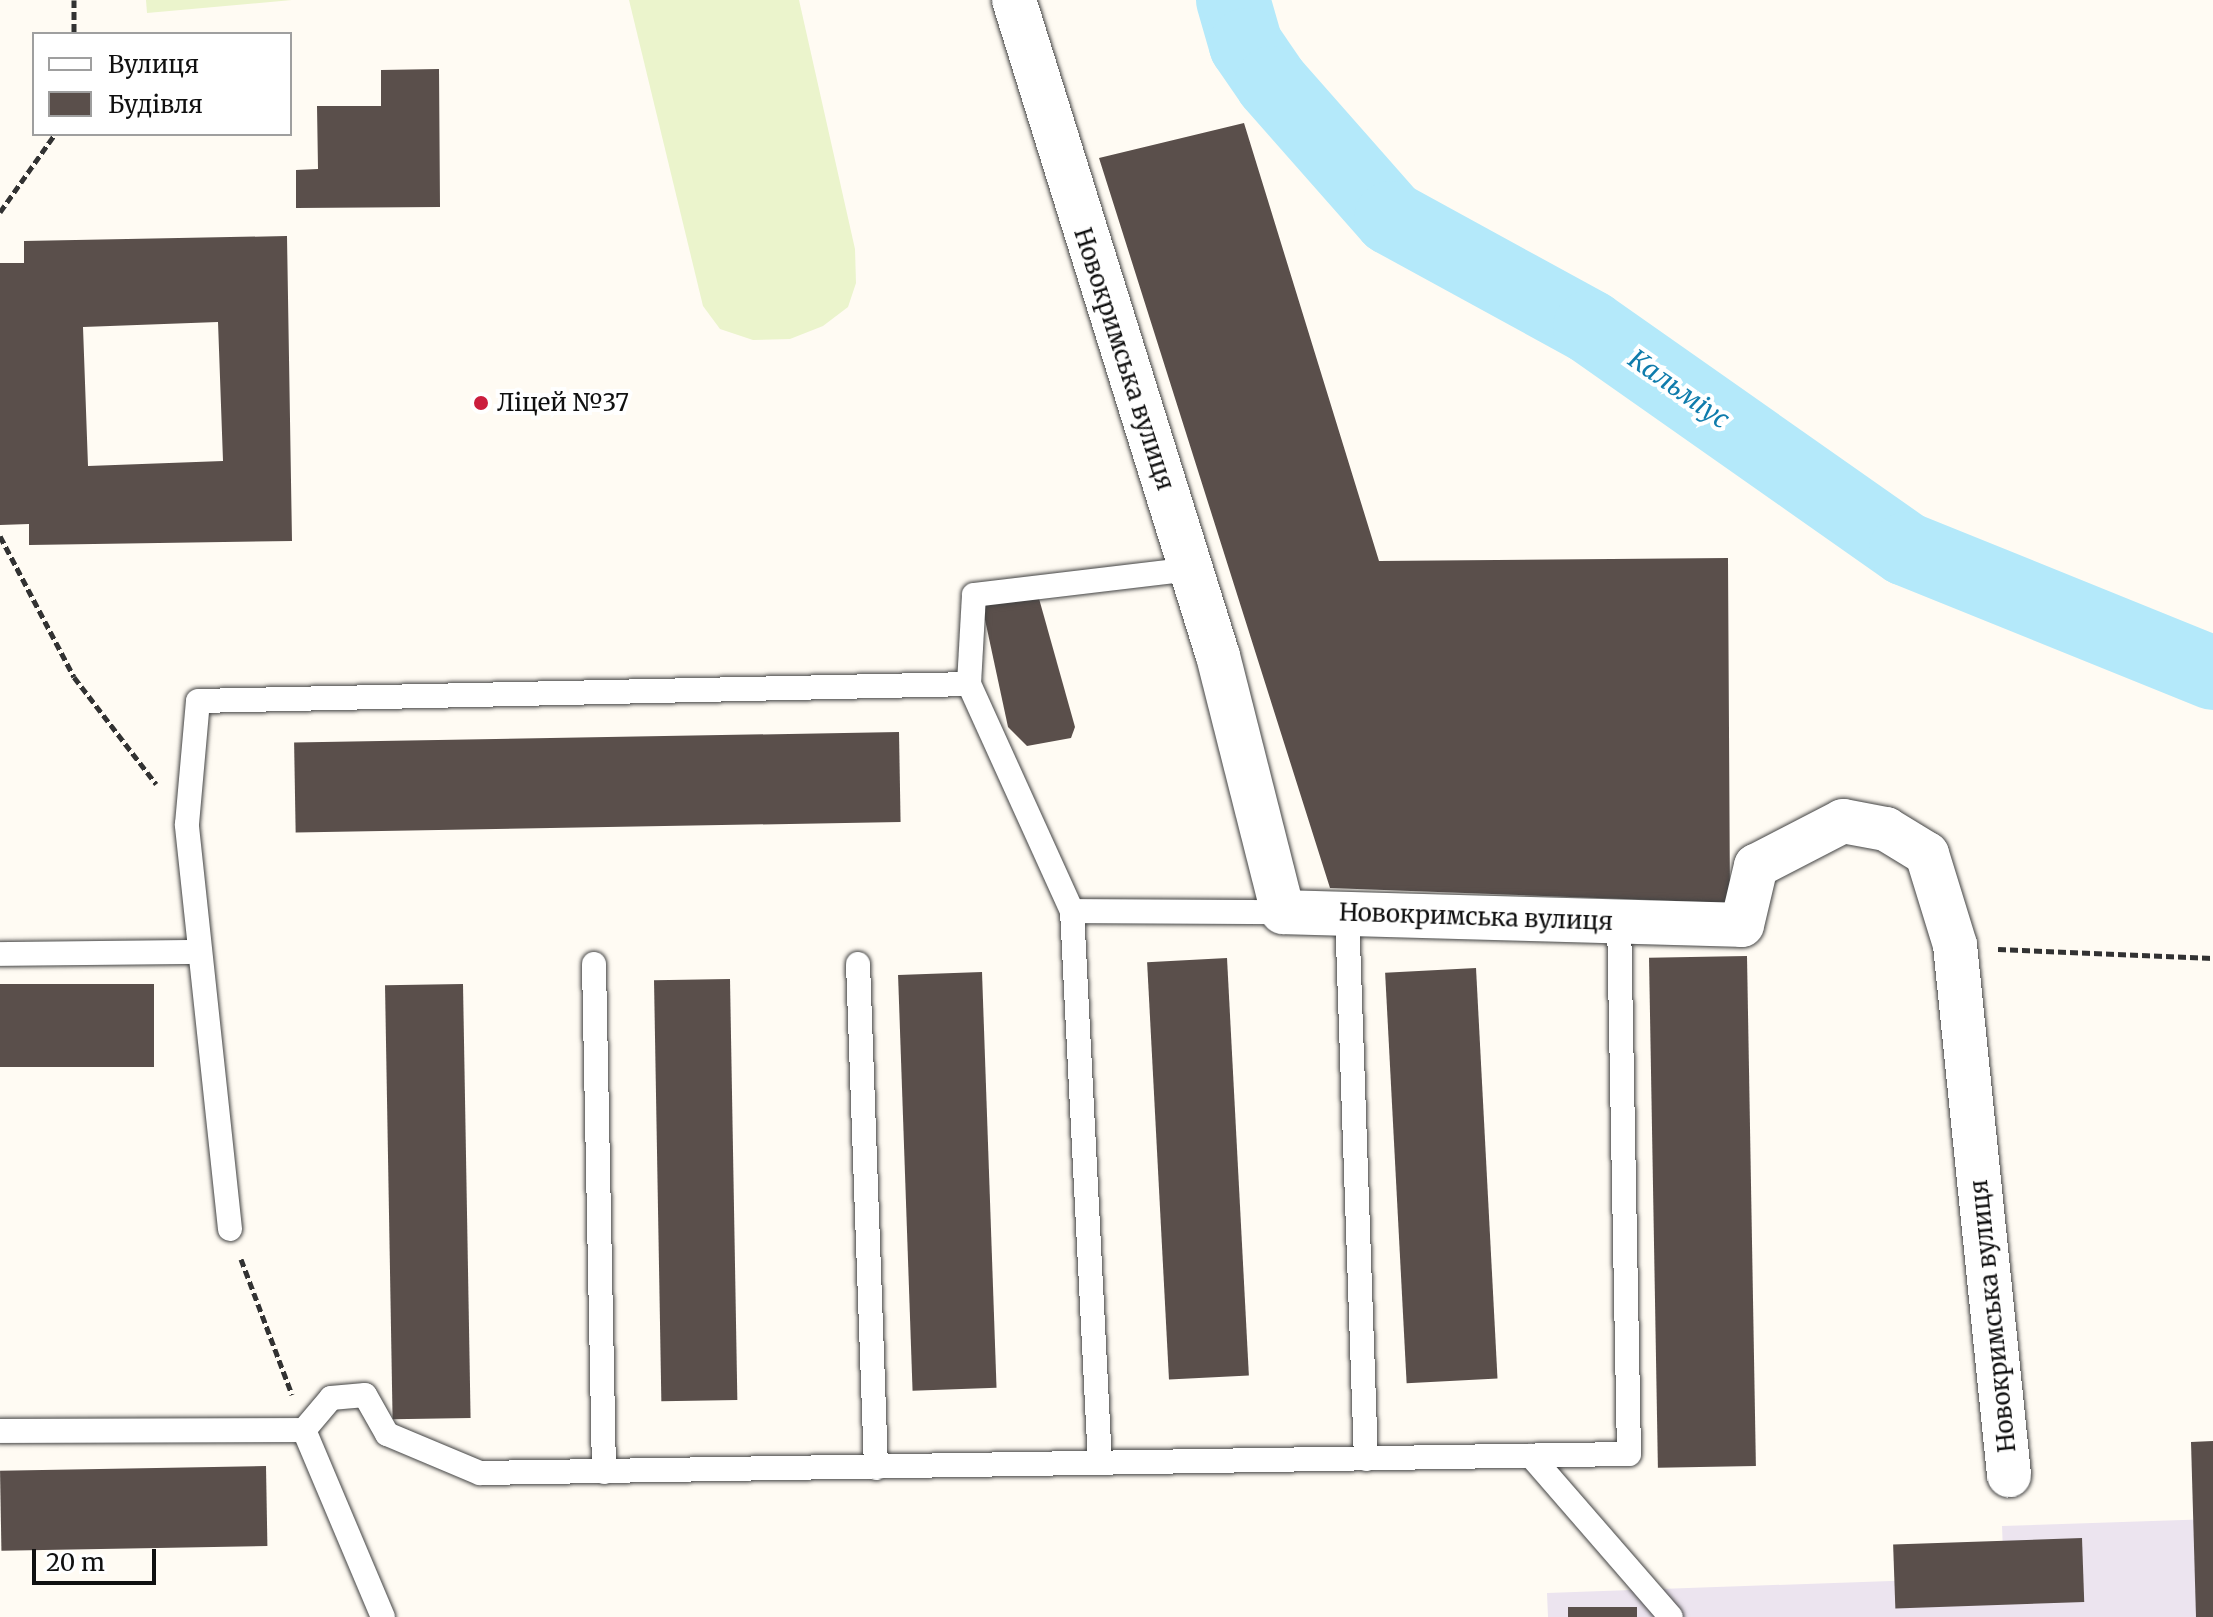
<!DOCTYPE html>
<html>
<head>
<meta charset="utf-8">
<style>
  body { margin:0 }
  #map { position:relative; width:2213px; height:1617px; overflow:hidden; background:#fffbf3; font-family:Merriweather,serif }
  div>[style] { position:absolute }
  .industrial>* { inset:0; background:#ece4ef }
  .pitch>* { inset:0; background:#ebf4cc }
  .river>* { height:74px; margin:-37px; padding:0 37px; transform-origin:37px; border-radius:37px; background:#b4e9fa }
  .building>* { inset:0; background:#5a4f4b; transform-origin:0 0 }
  .path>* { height:5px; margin-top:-2.5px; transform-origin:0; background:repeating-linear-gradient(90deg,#323232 0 8px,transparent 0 12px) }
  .roads { filter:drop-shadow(0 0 2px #434343) drop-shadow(0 0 2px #434343) }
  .lane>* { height:24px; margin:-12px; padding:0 12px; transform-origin:12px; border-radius:12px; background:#fff }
  .street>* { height:44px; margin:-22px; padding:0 22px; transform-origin:22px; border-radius:22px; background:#fff }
  .dots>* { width:22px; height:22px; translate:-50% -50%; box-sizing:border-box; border:4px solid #fff; border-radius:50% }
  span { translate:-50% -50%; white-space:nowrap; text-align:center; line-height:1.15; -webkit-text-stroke:8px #fff; paint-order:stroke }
  .street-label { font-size:24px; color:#101010 }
  .poi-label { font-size:24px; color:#101010 }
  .left { translate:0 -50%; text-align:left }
  .water-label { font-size:26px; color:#0f7cac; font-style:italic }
  .legend { position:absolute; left:32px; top:32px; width:260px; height:104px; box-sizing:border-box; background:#fff; border:2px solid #9f9f9f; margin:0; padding:10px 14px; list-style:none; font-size:24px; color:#101010 }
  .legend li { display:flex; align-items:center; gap:16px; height:40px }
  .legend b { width:40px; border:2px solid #9f9f9f }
  .scale { position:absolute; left:32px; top:1549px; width:124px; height:36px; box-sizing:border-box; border:4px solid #101010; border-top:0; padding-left:10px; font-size:24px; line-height:28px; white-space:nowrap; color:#101010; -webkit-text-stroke:6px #fff; paint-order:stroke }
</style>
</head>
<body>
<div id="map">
  <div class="industrial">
    <i style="clip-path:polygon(2213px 1519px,2213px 1617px,1548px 1617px,1547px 1593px,2004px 1577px,2002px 1526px)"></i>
  </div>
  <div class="pitch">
    <i style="clip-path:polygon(146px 0,292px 0,147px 13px)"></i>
    <i style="clip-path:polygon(629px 0,799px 0,855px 249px,856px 283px,848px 307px,823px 326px,790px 339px,753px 340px,720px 329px,703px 306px)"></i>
  </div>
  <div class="river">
    <i style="left:1233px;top:0;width:47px;rotate:73.9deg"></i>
    <i style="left:1246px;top:45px;width:46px;rotate:55.6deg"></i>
    <i style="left:1272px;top:83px;width:180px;rotate:48.6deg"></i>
    <i style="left:1391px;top:218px;width:227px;rotate:28.7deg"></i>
    <i style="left:1590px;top:327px;width:386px;rotate:35.1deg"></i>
    <i style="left:1906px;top:549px;width:331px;rotate:22deg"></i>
  </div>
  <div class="building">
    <i style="clip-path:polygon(439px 69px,440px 207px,296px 208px,296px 170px,318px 169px,317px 106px,381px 106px,381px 70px)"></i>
    <i style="clip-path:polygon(1244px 123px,1379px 561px,1728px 558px,1730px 903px,1330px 888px,1099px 158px)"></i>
    <i style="clip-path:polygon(evenodd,287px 236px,292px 541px,29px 545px,29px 524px,0 525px,0 263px,24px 263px,24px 241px,287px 236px,218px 322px,223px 461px,88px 466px,83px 327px,218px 322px)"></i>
    <i style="clip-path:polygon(1038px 595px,1075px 727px,1071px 738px,1027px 746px,1008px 727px,981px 601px)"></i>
    <i style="left:899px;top:732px;width:90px;height:605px;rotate:89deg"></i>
    <i style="left:1747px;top:956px;width:510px;height:98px;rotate:89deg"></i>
    <i style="left:1227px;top:958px;width:418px;height:80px;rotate:87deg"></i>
    <i style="left:1476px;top:968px;width:411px;height:91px;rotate:87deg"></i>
    <i style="left:982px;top:972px;width:416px;height:84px;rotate:88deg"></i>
    <i style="left:730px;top:979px;width:421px;height:76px;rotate:89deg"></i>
    <i style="left:0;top:984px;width:154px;height:83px"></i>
    <i style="left:463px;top:984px;width:434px;height:78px;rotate:89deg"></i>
    <i style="clip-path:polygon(2213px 1441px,2213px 1617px,2196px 1617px,2191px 1442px)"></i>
    <i style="left:266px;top:1466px;width:80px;height:266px;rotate:89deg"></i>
    <i style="left:2082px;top:1538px;width:64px;height:189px;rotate:88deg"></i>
    <i style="left:1568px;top:1607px;width:69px;height:10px"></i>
  </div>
  <div class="path">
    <i style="left:74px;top:0;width:34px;rotate:90deg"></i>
    <i style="left:0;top:212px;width:95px;rotate:-54.8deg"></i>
    <i style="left:0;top:536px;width:159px;rotate:62.3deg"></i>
    <i style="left:74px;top:677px;width:135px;rotate:52.5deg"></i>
    <i style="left:1998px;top:949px;width:215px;rotate:2.4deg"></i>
    <i style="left:241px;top:1259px;width:145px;rotate:69.4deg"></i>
  </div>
  <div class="roads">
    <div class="lane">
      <i style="left:969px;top:684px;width:89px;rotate:-86.8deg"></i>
      <i style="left:974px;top:595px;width:219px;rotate:-6.8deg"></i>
      <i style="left:1347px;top:913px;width:546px;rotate:88.01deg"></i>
      <i style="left:0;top:954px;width:198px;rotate:-0.6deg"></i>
      <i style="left:594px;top:964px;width:508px;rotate:88.87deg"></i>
      <i style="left:858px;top:964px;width:504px;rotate:87.95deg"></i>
      <i style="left:230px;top:1229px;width:407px;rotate:-96.1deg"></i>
      <i style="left:187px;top:824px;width:123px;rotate:-84.9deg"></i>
      <i style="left:198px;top:701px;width:771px;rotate:-1.26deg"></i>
      <i style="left:969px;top:684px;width:249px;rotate:65.6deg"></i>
      <i style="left:304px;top:1430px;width:42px;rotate:-49.8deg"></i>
      <i style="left:331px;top:1398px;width:34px;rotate:-5deg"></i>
      <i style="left:365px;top:1395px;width:45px;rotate:60.6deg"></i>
      <i style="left:387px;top:1434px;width:101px;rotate:22.8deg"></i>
      <i style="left:480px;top:1473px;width:1149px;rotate:-0.95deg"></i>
      <i style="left:1629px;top:1454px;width:533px;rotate:-91.07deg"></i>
      <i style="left:0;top:1431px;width:304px;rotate:-0.2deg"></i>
      <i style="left:304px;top:1430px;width:203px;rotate:67.1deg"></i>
      <i style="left:1531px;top:1456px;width:213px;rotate:49deg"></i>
      <i style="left:1100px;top:1463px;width:553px;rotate:-92.9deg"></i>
      <i style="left:1072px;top:911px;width:211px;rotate:0.3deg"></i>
    </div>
    <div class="street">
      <i style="left:1014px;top:0;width:687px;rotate:72.73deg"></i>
      <i style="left:1218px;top:656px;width:264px;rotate:75.8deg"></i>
      <i style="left:1283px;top:912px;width:459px;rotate:1.6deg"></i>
      <i style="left:1742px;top:925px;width:61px;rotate:-76.7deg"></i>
      <i style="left:1756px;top:866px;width:98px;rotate:-27.3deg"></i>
      <i style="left:1843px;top:821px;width:44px;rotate:10.5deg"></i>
      <i style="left:1886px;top:829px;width:48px;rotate:31.4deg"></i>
      <i style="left:1927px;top:854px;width:95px;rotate:72.9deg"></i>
      <i style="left:1955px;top:945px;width:533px;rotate:84.18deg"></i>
    </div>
  </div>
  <div class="dots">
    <i style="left:481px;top:403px;background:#cb1d3d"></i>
  </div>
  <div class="street-label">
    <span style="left:1124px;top:359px;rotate:72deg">Новокримська вулиця</span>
    <span style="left:1476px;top:917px;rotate:2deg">Новокримська вулиця</span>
    <span style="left:1993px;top:1316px;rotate:-96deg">Новокримська вулиця</span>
  </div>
  <div class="poi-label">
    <span class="left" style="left:497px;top:403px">Ліцей №37</span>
  </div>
  <div class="water-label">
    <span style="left:1679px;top:389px;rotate:35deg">Кальміус</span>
  </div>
  <ul class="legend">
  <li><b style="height:10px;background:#fff"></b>Вулиця</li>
  <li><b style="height:22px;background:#5a4f4b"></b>Будівля</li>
  </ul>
  <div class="scale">20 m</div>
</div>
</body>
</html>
